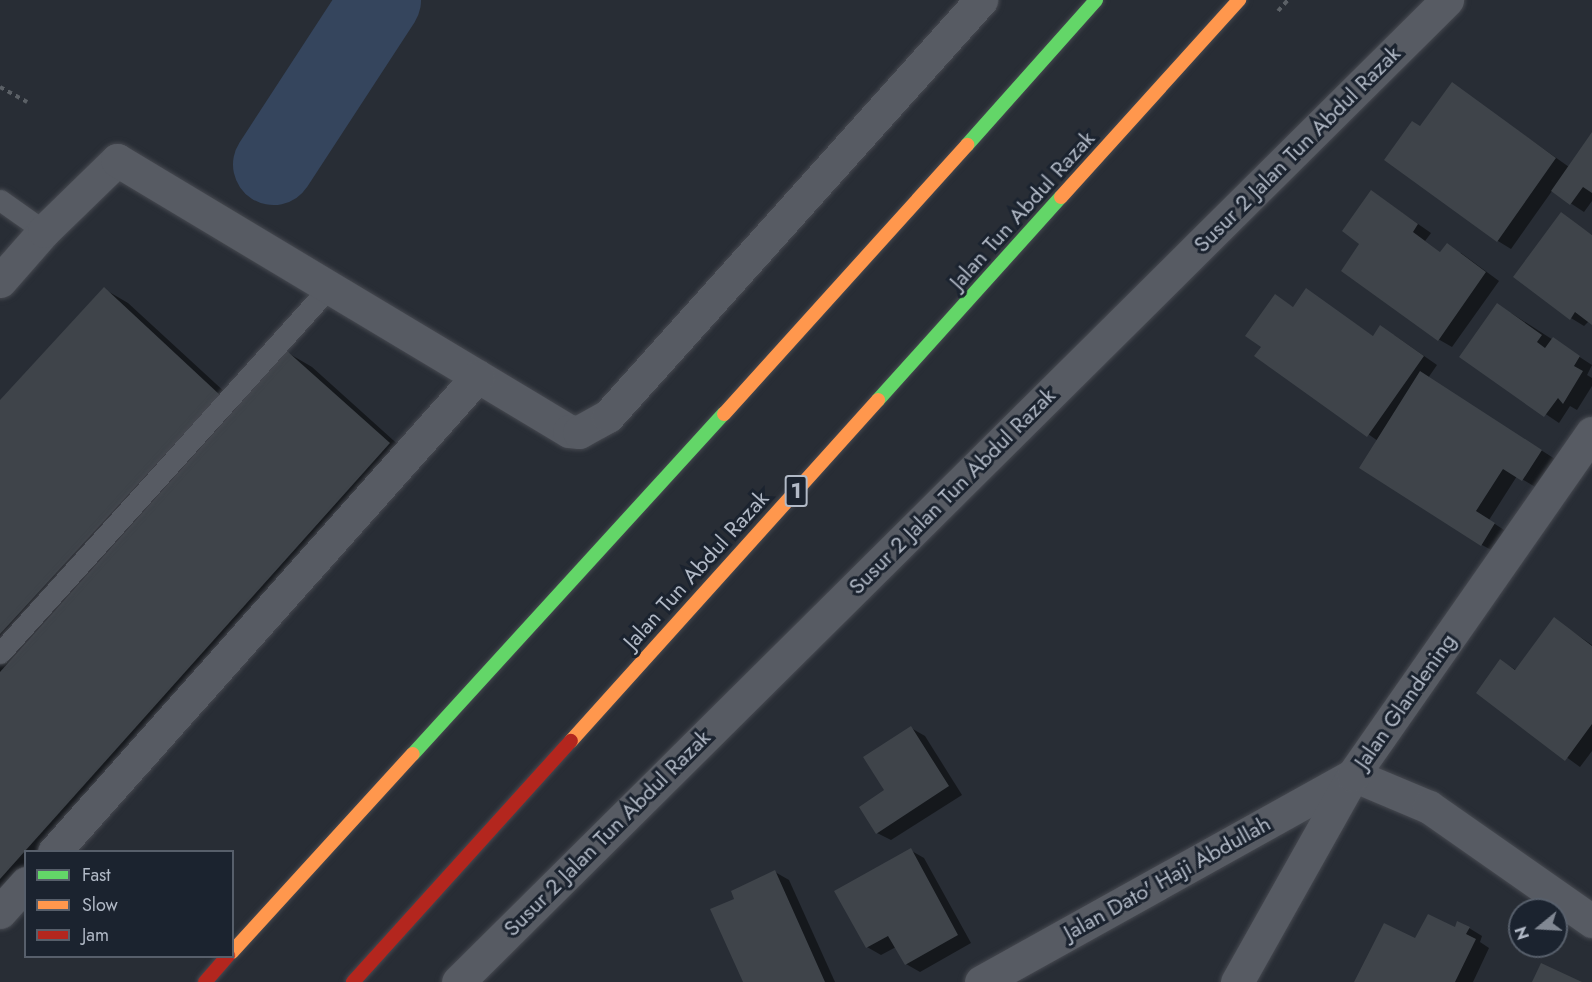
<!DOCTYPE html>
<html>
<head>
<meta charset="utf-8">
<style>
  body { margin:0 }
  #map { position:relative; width:1592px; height:982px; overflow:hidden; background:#282d35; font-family:Jost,sans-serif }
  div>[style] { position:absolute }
  .shadow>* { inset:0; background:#0007 }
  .river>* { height:81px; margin:-40.5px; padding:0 40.5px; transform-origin:40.5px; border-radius:40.5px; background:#35455d }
  .building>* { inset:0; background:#3f444a }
  .path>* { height:4px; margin-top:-2px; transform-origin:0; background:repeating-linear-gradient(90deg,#5b6066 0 4.5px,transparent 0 9px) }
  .roads { filter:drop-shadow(0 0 2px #464950) drop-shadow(0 0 2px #464950) }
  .lane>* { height:21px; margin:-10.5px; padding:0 10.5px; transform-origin:10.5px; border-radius:10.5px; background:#575b63 }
  .street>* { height:33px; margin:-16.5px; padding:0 16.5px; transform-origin:16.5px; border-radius:16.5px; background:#575b63 }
  .fast>* { height:14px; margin:-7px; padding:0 7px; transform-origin:7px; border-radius:7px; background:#63d668 }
  .slow>* { height:14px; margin:-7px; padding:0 7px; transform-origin:7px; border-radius:7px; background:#ff974d }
  .jam>* { height:14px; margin:-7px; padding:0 7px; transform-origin:7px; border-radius:7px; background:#b3261e }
  span { translate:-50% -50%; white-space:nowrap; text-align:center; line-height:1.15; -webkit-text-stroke:6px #1b232f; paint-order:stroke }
  .shield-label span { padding:2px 4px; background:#1b232f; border:2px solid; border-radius:4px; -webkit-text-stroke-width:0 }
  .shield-label { font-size:21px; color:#b1b9c6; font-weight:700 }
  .street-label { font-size:22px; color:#b1b9c6 }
  .legend { position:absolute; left:24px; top:850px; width:210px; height:108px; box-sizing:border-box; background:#1b232f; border:2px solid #575f6b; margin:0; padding:8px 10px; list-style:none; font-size:18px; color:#b1b9c6 }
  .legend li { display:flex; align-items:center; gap:12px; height:30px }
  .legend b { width:30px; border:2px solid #575f6b }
  .north { position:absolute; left:1508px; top:898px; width:60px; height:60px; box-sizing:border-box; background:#1b232f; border:2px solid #575f6b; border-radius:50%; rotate:252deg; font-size:16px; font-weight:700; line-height:24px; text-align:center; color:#b1b9c6 }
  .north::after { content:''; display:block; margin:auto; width:21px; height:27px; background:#818893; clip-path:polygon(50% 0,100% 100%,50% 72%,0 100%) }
</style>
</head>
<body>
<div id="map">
  <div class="shadow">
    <i style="clip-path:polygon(1452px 84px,1569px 167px,1592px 135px,1592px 201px,1584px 212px,1552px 191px,1511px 249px,1498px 241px,1421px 128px)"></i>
    <i style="clip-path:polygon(1372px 192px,1431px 233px,1425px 241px,1441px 253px,1461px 253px,1499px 281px,1452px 347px,1438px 339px,1361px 244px)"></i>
    <i style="clip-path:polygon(1561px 214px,1592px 235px,1592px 323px,1589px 321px,1584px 326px,1571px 318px)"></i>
    <i style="clip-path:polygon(104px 289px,128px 303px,240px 406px,288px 353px,312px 367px,413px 458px,61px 852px,26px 852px,26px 892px,0 920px,0 402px)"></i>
    <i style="clip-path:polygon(1306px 290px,1374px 337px,1394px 335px,1437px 365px,1428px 378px,1555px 459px,1537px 488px,1517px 476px,1489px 520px,1507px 532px,1495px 552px,1482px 545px,1378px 441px,1257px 356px,1264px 346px,1275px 296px,1294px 308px)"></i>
    <i style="clip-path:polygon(1511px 313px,1592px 365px,1587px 375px,1592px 378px,1592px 386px,1577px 410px,1570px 406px,1559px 423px,1461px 357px)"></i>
    <i style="clip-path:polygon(1554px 619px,1592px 645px,1592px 751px,1580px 767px,1478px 693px,1501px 661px,1516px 670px)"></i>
    <i style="clip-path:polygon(911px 728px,925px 736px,962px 795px,891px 840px,877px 833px,886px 791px)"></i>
    <i style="clip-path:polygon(910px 850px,924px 858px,971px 943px,920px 972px,906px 964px,896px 947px,881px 955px,867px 947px)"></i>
    <i style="clip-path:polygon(775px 872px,789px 880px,835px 982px,744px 982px)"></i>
    <i style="clip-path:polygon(1469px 928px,1482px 936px,1480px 942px,1489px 948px,1473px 982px,1356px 982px,1416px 940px)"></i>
  </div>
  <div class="river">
    <i style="left:273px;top:164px;width:196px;rotate:-56.9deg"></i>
  </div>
  <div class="building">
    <i style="clip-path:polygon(1452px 82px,1556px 158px,1497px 242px,1384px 160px,1412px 121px,1420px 126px)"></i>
    <i style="clip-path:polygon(1592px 132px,1592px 193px,1583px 187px,1570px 205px,1551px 191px)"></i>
    <i style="clip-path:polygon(1371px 190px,1418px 224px,1413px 232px,1440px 252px,1447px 243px,1486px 272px,1438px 341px,1341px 271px,1359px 244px,1342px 231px)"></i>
    <i style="clip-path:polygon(1561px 212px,1592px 235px,1592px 325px,1575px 312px,1570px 320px,1513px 277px)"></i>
    <i style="clip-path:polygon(104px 287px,220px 395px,0 634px,0 400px)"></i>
    <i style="clip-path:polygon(1306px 288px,1373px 336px,1380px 325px,1424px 356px,1367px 437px,1254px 356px,1261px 347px,1245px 336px,1275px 294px,1293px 307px)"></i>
    <i style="clip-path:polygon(1497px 303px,1542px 335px,1537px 342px,1545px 348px,1553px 337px,1580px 356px,1574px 366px,1583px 371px,1563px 404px,1558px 398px,1544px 417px,1459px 357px)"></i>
    <i style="clip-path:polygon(287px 351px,390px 443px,0 879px,0 672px)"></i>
    <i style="clip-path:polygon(1420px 371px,1542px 450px,1522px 481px,1503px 469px,1476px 511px,1495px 523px,1481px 546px,1359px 468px)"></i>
    <i style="clip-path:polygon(1554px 617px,1592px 646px,1592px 724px,1565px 761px,1476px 693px,1500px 659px,1515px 670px)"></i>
    <i style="clip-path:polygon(911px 726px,949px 786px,876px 834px,859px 807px,884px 790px,863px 757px)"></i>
    <i style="clip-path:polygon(911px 848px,958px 935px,905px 965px,888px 936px,866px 948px,834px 891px)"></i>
    <i style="clip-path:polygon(775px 870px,825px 982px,743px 982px,710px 909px,734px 899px,731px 891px)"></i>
    <i style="clip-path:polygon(1428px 914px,1455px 927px,1457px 921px,1470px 927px,1466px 934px,1476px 939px,1455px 982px,1354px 982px,1384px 923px,1415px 938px)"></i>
    <i style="clip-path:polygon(1541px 963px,1582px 982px,1532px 982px)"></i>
  </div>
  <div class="path">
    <i style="left:1278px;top:11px;width:15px;rotate:-48deg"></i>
    <i style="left:0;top:87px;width:31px;rotate:29deg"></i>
  </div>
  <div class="roads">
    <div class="lane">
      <i style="left:0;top:200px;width:54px;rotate:35.2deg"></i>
      <i style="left:0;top:653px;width:492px;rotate:-48deg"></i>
    </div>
    <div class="street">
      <i style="left:0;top:281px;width:67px;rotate:-48.7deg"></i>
      <i style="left:44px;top:231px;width:102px;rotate:-44.2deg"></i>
      <i style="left:117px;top:160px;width:527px;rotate:30.95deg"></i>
      <i style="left:569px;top:431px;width:10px;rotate:6deg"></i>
      <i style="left:579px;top:432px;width:33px;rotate:-29deg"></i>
      <i style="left:608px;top:416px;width:559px;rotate:-48.12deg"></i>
      <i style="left:1353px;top:775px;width:82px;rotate:22.8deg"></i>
      <i style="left:1429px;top:807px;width:199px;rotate:35deg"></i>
      <i style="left:54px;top:852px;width:637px;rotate:-48.31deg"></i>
      <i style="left:0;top:912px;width:39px;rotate:-48deg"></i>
      <i style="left:458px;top:982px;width:1394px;rotate:-44.8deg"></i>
      <i style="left:981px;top:982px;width:426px;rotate:-29.1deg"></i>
      <i style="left:1237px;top:982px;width:237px;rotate:-60.7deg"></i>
      <i style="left:1353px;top:775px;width:417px;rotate:-55.1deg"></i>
    </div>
    <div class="fast">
      <i style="left:967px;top:145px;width:194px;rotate:-48.3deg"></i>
      <i style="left:878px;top:400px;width:273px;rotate:-48deg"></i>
      <i style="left:413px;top:754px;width:461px;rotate:-47.6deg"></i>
    </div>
    <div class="slow">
      <i style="left:1061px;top:197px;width:266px;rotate:-47.9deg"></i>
      <i style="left:724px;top:414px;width:363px;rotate:-47.9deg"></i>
      <i style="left:571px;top:741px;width:459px;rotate:-48deg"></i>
      <i style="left:232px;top:952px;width:268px;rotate:-47.6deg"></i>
    </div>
    <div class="jam">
      <i style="left:205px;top:982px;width:35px;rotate:-49deg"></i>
      <i style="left:353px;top:982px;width:325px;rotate:-47.9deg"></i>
    </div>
  </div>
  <div class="shield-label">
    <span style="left:796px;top:491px">1</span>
  </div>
  <div class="street-label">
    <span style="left:1297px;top:149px;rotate:-45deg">Susur 2 Jalan Tun Abdul Razak</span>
    <span style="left:1022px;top:210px;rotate:-48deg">Jalan Tun Abdul Razak</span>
    <span style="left:952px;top:491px;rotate:-45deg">Susur 2 Jalan Tun Abdul Razak</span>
    <span style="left:696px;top:570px;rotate:-48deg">Jalan Tun Abdul Razak</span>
    <span style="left:1405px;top:701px;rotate:-55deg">Jalan Glandening</span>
    <span style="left:607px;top:833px;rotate:-45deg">Susur 2 Jalan Tun Abdul Razak</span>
    <span style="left:1167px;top:878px;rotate:-29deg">Jalan Dato' Haji Abdullah</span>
  </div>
  <ul class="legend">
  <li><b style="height:8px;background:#63d668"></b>Fast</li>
  <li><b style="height:8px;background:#ff974d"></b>Slow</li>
  <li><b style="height:8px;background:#b3261e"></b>Jam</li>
  </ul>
  <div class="north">N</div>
</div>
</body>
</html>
